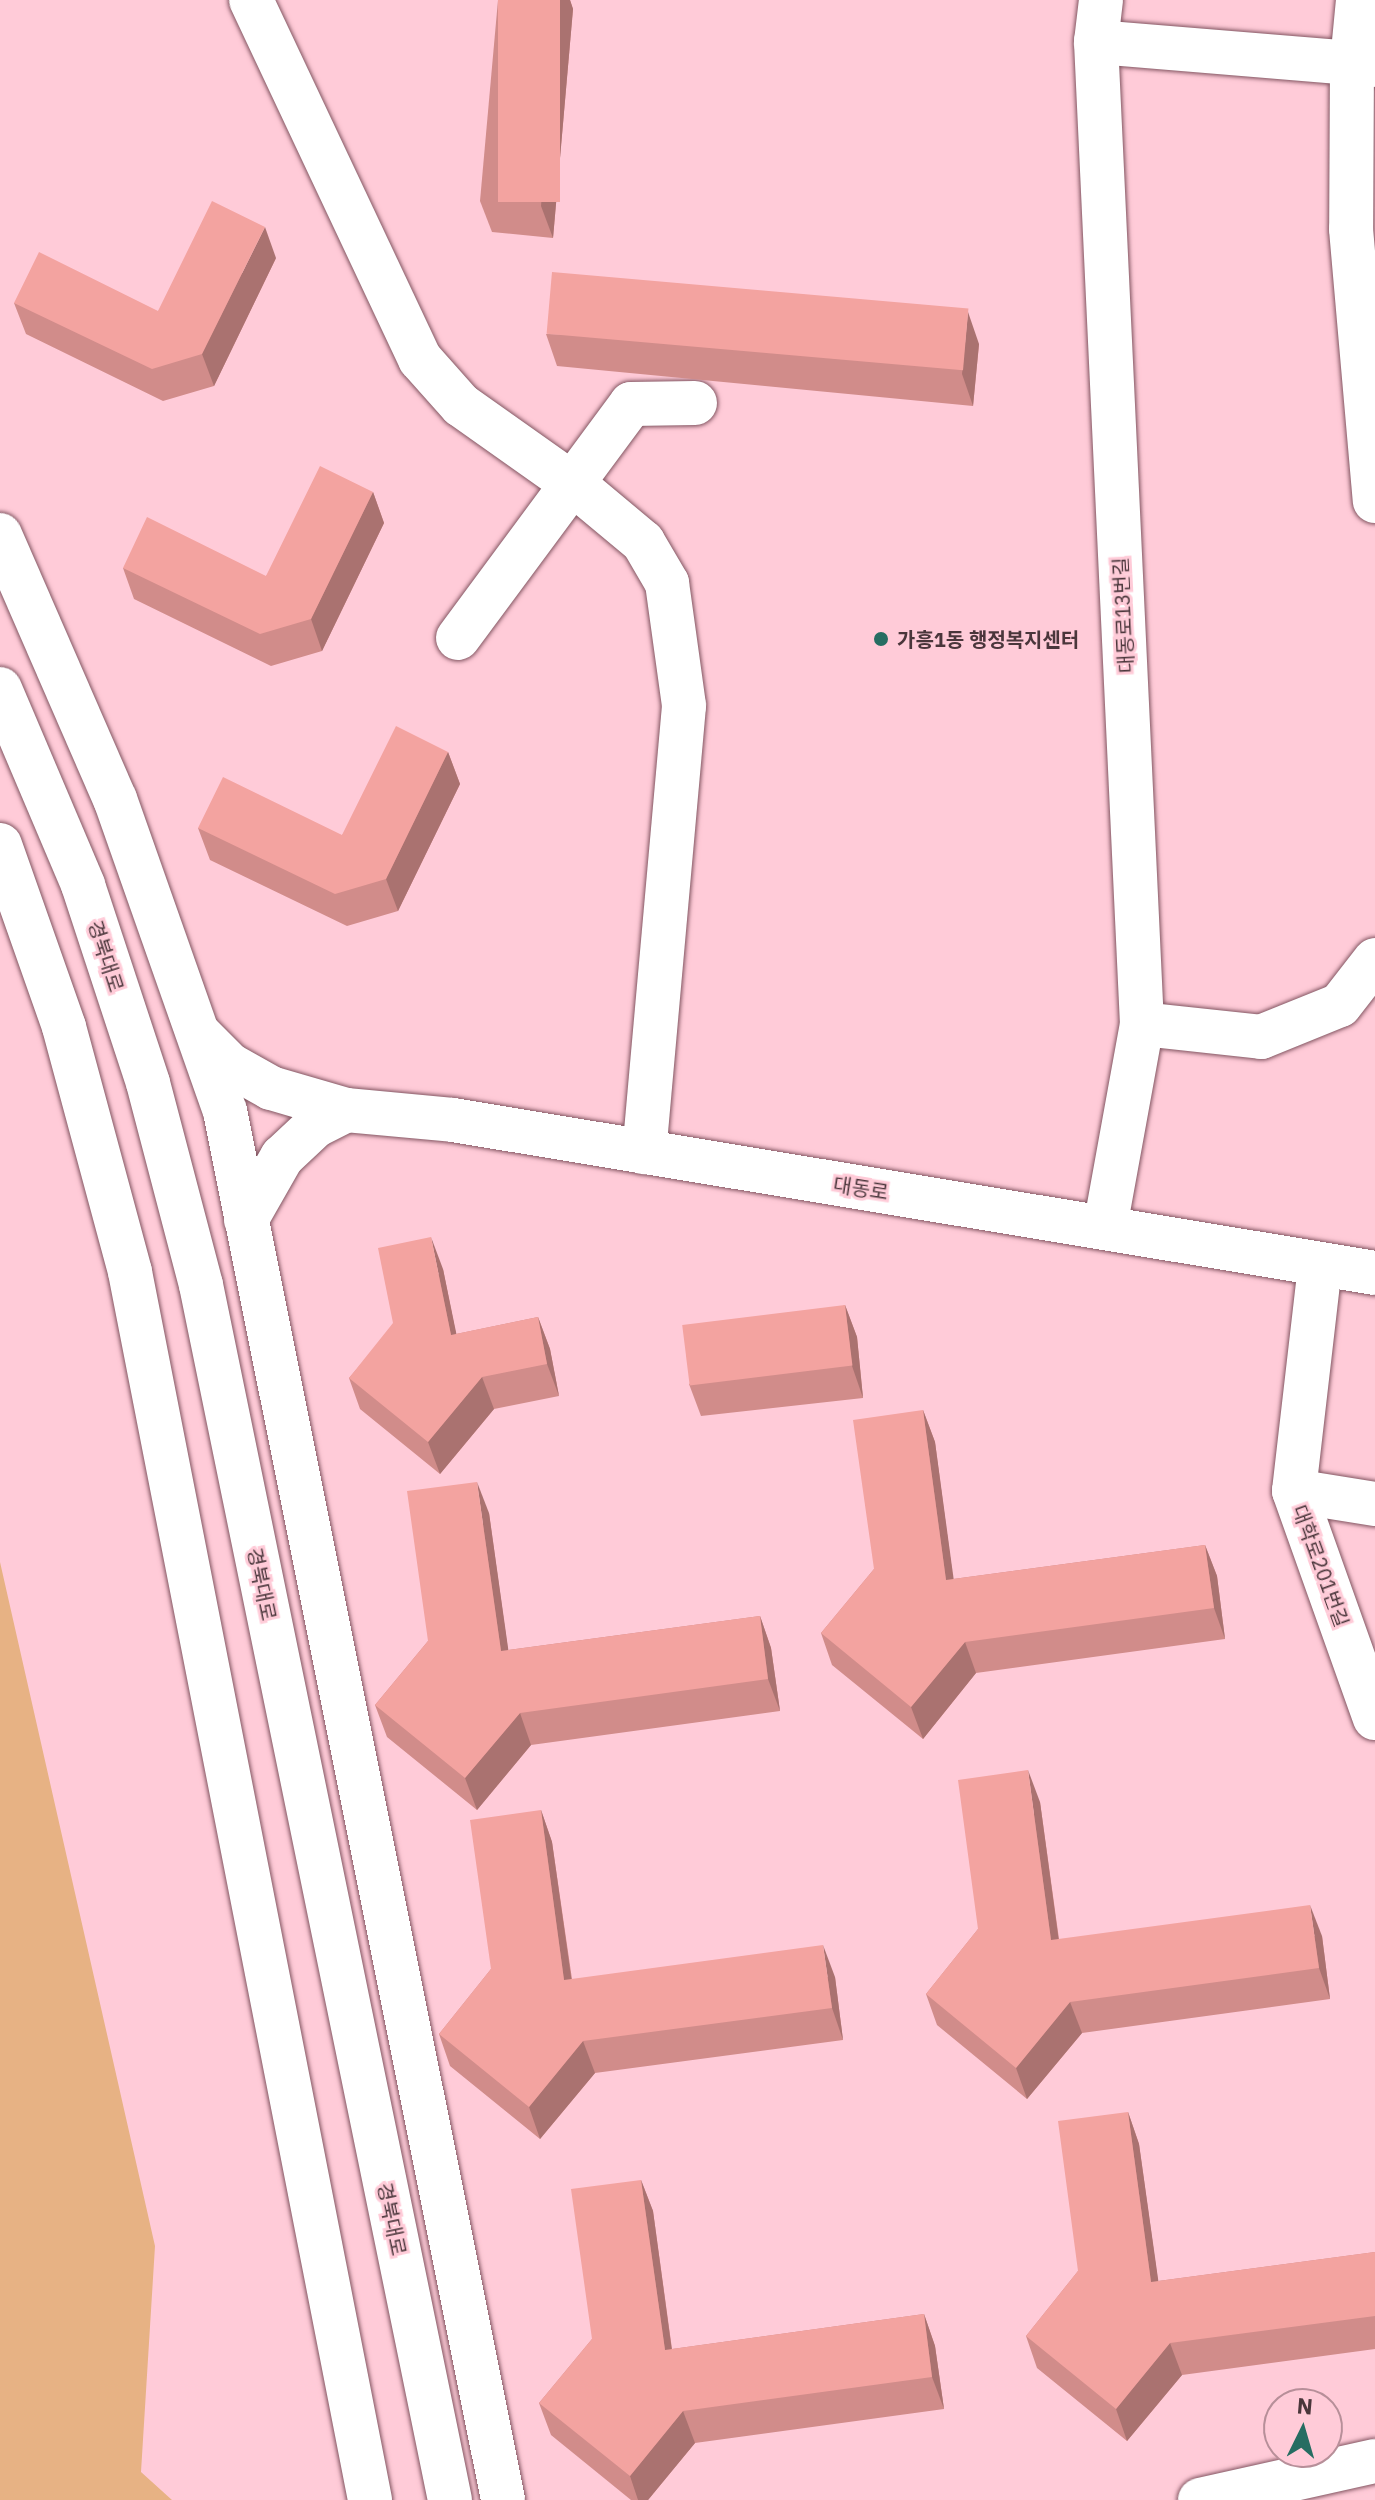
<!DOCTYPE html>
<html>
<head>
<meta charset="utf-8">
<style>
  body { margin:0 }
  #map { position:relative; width:1375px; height:2500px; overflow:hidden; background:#ffcbd8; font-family:"IBM Plex Sans","Noto Sans KR",sans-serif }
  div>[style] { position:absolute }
  .green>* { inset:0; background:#e7b284 }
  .roads { filter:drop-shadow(0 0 2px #835662) drop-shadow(0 0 2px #835662) }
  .minor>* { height:44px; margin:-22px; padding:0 22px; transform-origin:22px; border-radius:22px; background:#fff }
  .trunk>* { height:44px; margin:-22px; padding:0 22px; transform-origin:22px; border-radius:22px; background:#fff }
  .wall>* { inset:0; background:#d18c8a }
  .shaded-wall>* { inset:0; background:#aa7270 }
  .building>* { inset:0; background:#f3a3a0; transform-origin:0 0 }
  .dots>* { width:22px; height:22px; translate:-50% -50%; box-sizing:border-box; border:4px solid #ffcbd8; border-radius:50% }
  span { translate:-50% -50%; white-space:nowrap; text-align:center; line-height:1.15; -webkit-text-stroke:6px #ffcbd8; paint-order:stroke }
  .street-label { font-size:20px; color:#4a363b }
  .poi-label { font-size:20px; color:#4a363b; font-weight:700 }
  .left { translate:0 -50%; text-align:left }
  .north { position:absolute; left:1263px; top:2388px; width:80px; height:80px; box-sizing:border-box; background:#ffcbd8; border:2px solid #b78f99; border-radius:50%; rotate:5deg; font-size:22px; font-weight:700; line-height:32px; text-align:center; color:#4a363b }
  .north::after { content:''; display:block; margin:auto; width:28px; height:36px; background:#266d62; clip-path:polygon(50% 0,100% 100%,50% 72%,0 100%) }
</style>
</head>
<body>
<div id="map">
  <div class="green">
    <i style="clip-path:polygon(0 1562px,155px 2246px,141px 2472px,172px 2500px,0 2500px)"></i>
  </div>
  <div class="roads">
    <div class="minor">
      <i style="left:251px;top:0;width:397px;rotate:64.8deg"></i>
      <i style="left:420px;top:359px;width:62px;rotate:48.3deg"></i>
      <i style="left:461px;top:405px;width:142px;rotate:35.3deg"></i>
      <i style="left:577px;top:487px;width:86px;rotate:39.8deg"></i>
      <i style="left:643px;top:542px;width:48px;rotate:59.7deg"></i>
      <i style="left:667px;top:583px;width:124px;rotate:82.1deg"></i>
      <i style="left:684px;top:706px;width:448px;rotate:95.1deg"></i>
      <i style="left:1101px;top:0;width:42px;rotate:96.8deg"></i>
      <i style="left:1096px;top:42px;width:983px;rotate:87.32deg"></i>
      <i style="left:1142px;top:1024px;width:207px;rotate:100.3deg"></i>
      <i style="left:1358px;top:0;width:62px;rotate:95.5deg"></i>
      <i style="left:1352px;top:62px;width:167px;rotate:90.3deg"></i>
      <i style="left:1351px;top:229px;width:273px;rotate:85deg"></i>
      <i style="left:1096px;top:42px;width:280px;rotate:4.7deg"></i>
      <i style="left:0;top:535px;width:288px;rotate:66.5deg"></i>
      <i style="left:115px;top:799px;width:331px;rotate:70.6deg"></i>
      <i style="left:225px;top:1111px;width:1417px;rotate:78.68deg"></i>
      <i style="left:458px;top:638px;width:291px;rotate:-53.5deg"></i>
      <i style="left:631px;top:404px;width:64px;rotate:-0.9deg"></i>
      <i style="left:1142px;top:1024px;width:120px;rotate:6.2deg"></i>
      <i style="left:1261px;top:1037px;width:85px;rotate:-22.1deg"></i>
      <i style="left:1340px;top:1005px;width:57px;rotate:-52.1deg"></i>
      <i style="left:200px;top:1035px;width:42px;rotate:45deg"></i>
      <i style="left:230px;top:1065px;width:47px;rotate:29.3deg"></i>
      <i style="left:271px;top:1088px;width:78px;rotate:16.3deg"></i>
      <i style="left:346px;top:1110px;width:107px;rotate:5.3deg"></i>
      <i style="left:453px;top:1120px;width:935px;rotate:9.42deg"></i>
      <i style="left:246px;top:1220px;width:73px;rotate:-60.3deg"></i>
      <i style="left:282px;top:1157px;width:45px;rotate:-43.2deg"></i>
      <i style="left:315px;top:1126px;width:35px;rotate:-27deg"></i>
      <i style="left:1320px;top:1266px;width:226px;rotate:96.6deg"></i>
      <i style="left:1294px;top:1491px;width:241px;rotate:70.4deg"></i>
      <i style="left:1294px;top:1491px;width:82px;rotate:9.1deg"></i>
      <i style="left:1200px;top:2500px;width:179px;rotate:-12.6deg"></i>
    </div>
    <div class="trunk">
      <i style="left:0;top:689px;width:213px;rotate:67deg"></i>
      <i style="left:83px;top:885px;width:208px;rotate:71.8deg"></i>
      <i style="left:148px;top:1083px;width:209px;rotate:75.3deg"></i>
      <i style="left:201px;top:1285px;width:1240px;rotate:78.42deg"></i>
      <i style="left:0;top:845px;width:193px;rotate:70.6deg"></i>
      <i style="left:64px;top:1027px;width:254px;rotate:74.9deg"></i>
      <i style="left:130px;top:1272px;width:1251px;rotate:78.94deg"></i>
    </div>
  </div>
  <div class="wall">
    <i style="clip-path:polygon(498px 0,570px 0,573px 9px,553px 238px,492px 232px,480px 201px)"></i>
    <i style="clip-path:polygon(276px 258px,214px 386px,163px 401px,26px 334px,14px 303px,158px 311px)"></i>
    <i style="clip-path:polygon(546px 334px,979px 344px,973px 406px,557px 366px)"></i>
    <i style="clip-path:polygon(373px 492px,384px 523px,322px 651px,271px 666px,134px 599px,123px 568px,266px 576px)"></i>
    <i style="clip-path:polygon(448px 752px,460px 784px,398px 911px,347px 926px,210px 860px,198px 828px,342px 835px)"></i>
    <i style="clip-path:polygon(443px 1269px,456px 1334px,538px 1317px,550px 1349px,559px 1396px,494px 1409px,440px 1474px,360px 1409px,349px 1378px)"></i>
    <i style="clip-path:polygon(845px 1305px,857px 1337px,863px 1398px,701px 1416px,689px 1384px)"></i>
    <i style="clip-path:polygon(923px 1410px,935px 1442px,953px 1579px,1205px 1545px,1217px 1576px,1225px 1639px,976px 1673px,923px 1739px,832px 1665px,821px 1633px,874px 1569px)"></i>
    <i style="clip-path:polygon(489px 1513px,508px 1650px,760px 1616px,771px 1648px,780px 1711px,531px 1745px,477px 1810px,387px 1737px,375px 1705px,428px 1641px)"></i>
    <i style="clip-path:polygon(1040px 1802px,1059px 1939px,1322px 1936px,1330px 1999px,1082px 2033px,1027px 2099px,937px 2025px,926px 1994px,978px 1929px)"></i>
    <i style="clip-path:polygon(541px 1810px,552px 1842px,572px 1979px,835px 1977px,843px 2040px,595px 2073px,540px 2139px,450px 2066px,439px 2034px,491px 1969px)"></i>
    <i style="clip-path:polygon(1128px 2112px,1139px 2144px,1158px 2281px,1375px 2252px,1375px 2349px,1182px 2375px,1127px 2441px,1037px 2368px,1026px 2336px,1078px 2271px)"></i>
    <i style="clip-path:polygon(641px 2180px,653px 2211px,672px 2349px,924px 2314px,935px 2346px,944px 2409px,695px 2443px,648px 2500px,631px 2500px,551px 2435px,539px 2403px,592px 2339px)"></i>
  </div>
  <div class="shaded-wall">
    <i style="clip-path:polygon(560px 0,570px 0,573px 9px,553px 238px,541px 206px)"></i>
    <i style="clip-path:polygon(265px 227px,276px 258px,214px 386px,202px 354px)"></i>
    <i style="clip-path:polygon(968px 312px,979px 344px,973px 406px,962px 374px)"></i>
    <i style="clip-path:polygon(373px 492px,384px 523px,322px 651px,311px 619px)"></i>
    <i style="clip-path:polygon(448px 752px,460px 784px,398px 911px,386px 879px)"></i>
    <i style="clip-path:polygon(431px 1237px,443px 1269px,463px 1366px,451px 1335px)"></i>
    <i style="clip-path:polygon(845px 1305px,857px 1337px,863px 1398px,852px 1366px)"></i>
    <i style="clip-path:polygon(538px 1317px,550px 1349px,559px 1396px,547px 1364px)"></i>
    <i style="clip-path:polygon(482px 1377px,494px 1409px,440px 1474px,428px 1442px)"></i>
    <i style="clip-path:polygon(923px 1410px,935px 1442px,958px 1611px,946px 1580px)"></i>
    <i style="clip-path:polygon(477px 1482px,489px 1513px,513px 1683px,501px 1651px)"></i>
    <i style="clip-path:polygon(1205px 1545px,1217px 1576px,1225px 1639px,1214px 1608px)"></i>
    <i style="clip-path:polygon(760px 1616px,771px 1648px,780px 1711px,768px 1679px)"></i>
    <i style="clip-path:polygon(965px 1642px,976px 1673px,923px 1739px,911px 1707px)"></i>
    <i style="clip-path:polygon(520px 1713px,531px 1745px,477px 1810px,465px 1778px)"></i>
    <i style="clip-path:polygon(1028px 1770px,1040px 1802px,1063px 1972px,1051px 1940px)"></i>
    <i style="clip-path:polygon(541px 1810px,552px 1842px,576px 2012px,564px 1980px)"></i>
    <i style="clip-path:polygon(1310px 1905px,1322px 1936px,1330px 1999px,1319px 1968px)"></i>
    <i style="clip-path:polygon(823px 1945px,835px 1977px,843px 2040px,832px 2008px)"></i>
    <i style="clip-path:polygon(1070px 2002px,1082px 2033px,1027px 2099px,1016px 2068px)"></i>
    <i style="clip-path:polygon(583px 2041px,595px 2073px,540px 2139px,529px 2107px)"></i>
    <i style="clip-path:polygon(1128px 2112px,1139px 2144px,1163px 2314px,1151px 2282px)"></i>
    <i style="clip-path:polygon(641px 2180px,653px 2211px,676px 2381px,665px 2350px)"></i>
    <i style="clip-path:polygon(924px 2314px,935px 2346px,944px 2409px,932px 2377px)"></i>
    <i style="clip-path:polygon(1170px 2343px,1182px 2375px,1127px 2441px,1116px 2409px)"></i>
    <i style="clip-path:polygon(683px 2411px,695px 2443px,648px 2500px,638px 2500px,630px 2476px)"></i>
  </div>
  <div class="building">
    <i style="left:498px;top:0;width:62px;height:202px"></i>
    <i style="clip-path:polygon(212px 201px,265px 227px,202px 354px,152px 369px,14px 303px,39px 252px,158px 311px)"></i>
    <i style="left:552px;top:272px;width:418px;height:62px;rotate:5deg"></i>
    <i style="clip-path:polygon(320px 466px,373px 492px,311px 619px,260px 634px,123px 568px,147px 517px,266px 576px)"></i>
    <i style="clip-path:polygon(396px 726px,448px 752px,386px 879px,335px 894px,198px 828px,223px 777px,342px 835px)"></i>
    <i style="clip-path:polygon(431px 1237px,451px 1335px,538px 1317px,547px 1364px,482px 1377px,428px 1442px,349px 1378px,393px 1323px,378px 1248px)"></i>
    <i style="left:845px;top:1305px;width:61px;height:164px;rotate:83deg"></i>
    <i style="clip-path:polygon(923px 1410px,946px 1580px,1205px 1545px,1214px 1608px,965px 1642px,911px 1707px,821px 1633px,874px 1569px,853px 1420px)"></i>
    <i style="clip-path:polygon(477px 1482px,501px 1651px,760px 1616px,768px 1679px,520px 1713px,465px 1778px,375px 1705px,428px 1641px,407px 1491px)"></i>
    <i style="clip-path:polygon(1028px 1770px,1051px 1940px,1310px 1905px,1319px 1968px,1070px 2002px,1016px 2068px,926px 1994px,978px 1929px,958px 1780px)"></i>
    <i style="clip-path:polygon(541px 1810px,564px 1980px,823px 1945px,832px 2008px,583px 2041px,529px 2107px,439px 2034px,491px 1969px,470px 1820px)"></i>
    <i style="clip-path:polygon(1128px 2112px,1151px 2282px,1375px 2252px,1375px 2316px,1170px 2343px,1116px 2409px,1026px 2336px,1078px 2271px,1058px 2121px)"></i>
    <i style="clip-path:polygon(641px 2180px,665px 2350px,924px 2314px,932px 2377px,683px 2411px,630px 2476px,539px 2403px,592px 2339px,571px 2189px)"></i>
  </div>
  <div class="dots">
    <i style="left:881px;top:639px;background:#266d62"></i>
  </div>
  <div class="street-label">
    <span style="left:1123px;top:615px;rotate:-93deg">대동로13번길</span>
    <span style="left:106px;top:956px;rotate:72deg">경북대로</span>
    <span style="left:861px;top:1188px;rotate:9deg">대동로</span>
    <span style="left:1321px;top:1566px;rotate:70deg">대학로201번길</span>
    <span style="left:262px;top:1584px;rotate:78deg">경북대로</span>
    <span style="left:392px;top:2219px;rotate:78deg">경북대로</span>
  </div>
  <div class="poi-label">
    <span class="left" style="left:897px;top:639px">가흥1동 행정복지센터</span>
  </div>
  <div class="north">N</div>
</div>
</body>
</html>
